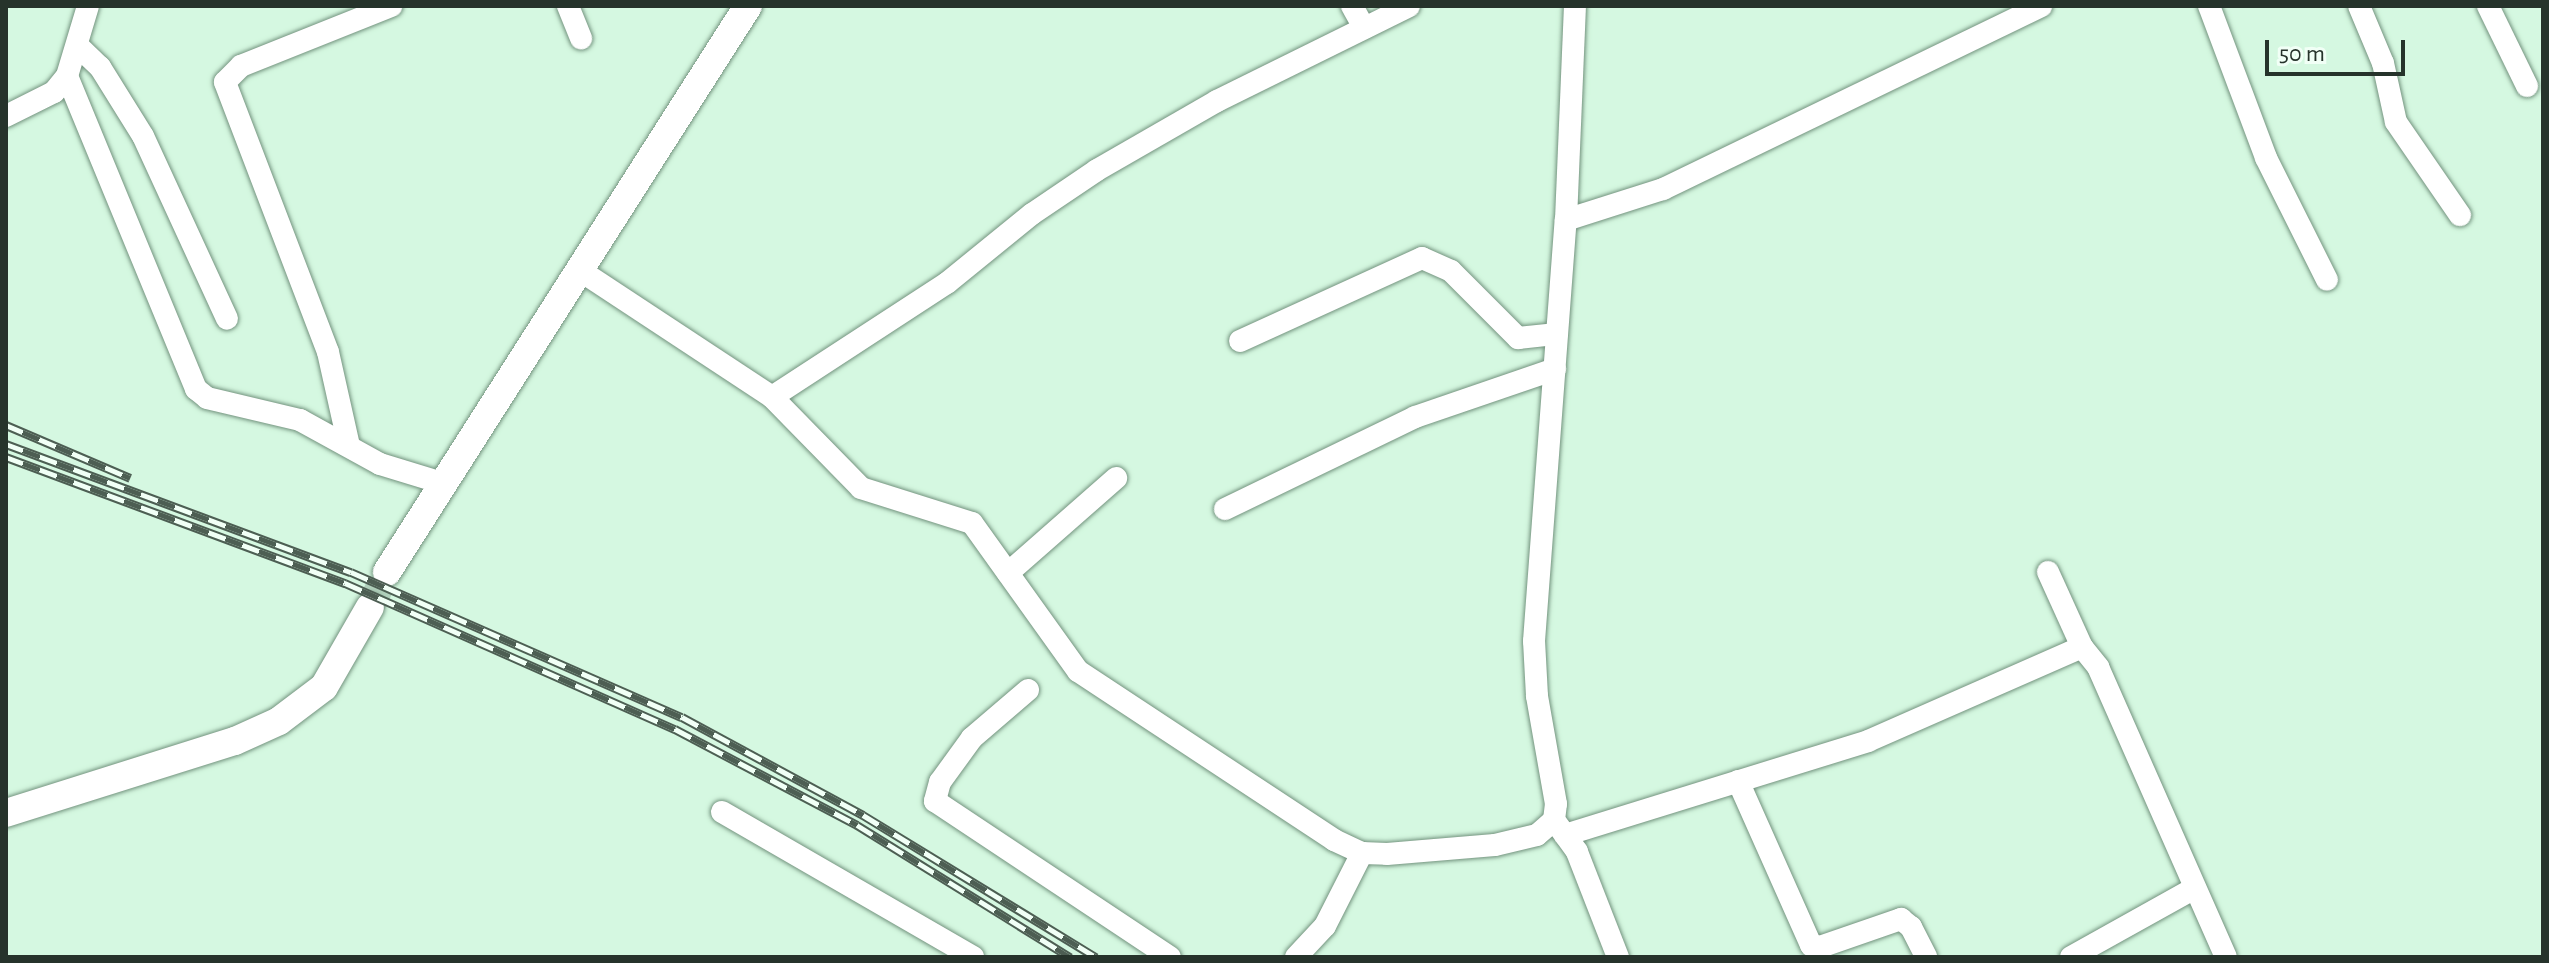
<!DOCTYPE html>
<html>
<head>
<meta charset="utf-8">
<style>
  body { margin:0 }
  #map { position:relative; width:2549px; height:963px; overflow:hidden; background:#d5f8e1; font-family:"Alegreya Sans",sans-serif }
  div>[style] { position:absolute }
  .tertiary-tunnel>* { height:28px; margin-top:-14px; transform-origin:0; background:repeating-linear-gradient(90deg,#b2d1bd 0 28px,transparent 0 42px) }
  .roads { filter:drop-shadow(0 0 2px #73937e) drop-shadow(0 0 2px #73937e) }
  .minor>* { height:22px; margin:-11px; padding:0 11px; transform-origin:11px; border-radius:11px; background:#fff }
  .tertiary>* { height:28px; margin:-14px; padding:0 14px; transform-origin:14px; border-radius:14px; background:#fff }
  .rail>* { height:9px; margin-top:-4.5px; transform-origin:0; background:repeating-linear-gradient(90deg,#f1fff6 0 18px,#4d5e53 0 36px); box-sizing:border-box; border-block:2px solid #4d5e53 }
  span { translate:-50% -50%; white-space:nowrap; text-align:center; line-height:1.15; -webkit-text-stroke:8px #f1fff6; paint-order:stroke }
  .frame { position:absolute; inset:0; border:8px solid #26332b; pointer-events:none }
  .scale { position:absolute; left:2265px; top:40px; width:140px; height:36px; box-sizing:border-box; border:4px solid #26332b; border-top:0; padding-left:10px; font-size:24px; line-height:28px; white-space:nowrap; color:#26332b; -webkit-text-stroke:6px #f1fff6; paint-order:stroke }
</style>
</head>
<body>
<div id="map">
  <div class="tertiary-tunnel">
    <i style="left:370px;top:607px;width:39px;rotate:-64deg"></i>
  </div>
  <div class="roads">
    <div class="minor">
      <i style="left:568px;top:6px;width:35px;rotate:68deg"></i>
      <i style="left:1352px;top:6px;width:25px;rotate:61deg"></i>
      <i style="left:2209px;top:6px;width:162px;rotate:69.4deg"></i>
      <i style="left:2266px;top:158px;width:136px;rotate:63.4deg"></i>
      <i style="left:2359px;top:6px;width:62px;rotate:67.2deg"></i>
      <i style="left:2383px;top:63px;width:60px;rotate:77.6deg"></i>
      <i style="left:2396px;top:122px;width:113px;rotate:55.5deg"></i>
      <i style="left:2488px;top:6px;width:89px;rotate:64deg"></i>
      <i style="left:80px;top:48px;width:28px;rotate:44deg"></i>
      <i style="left:100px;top:67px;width:81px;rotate:58.1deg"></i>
      <i style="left:143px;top:136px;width:201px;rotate:65.3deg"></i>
      <i style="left:67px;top:76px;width:339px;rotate:67.6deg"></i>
      <i style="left:196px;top:389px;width:14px;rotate:39deg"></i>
      <i style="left:207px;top:398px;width:96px;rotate:13.3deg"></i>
      <i style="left:300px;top:420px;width:91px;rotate:28.8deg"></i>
      <i style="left:380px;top:464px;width:65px;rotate:17deg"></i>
      <i style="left:6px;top:116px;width:54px;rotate:-26.6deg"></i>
      <i style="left:54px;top:92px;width:21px;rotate:-51deg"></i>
      <i style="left:67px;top:76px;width:73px;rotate:-73.3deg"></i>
      <i style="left:1566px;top:220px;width:102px;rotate:-17.7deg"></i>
      <i style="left:1663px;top:189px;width:420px;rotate:-25.8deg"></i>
      <i style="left:578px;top:269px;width:232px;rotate:33.4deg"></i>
      <i style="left:772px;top:397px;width:127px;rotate:45.6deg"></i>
      <i style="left:861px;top:488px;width:116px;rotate:17.5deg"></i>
      <i style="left:972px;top:523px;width:182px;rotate:54.4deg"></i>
      <i style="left:1078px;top:671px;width:307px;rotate:33.4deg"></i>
      <i style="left:1334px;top:840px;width:31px;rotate:25deg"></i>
      <i style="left:1362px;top:853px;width:25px;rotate:2deg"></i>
      <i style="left:1387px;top:854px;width:108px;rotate:-4.8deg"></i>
      <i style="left:1495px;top:845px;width:43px;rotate:-13.4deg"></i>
      <i style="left:1537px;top:835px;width:23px;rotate:-41deg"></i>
      <i style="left:1554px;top:820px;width:16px;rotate:-83deg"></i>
      <i style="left:1556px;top:804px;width:110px;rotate:-100deg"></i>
      <i style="left:1537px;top:696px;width:55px;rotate:-93.1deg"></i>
      <i style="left:1534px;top:641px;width:422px;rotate:-85.7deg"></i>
      <i style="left:1566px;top:220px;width:214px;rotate:-87.6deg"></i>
      <i style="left:1240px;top:341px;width:200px;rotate:-24.5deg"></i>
      <i style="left:1422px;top:258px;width:32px;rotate:24deg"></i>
      <i style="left:1451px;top:271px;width:95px;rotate:45deg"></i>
      <i style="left:1518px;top:338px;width:39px;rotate:-6deg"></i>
      <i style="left:772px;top:397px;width:209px;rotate:-33.1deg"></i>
      <i style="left:947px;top:283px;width:109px;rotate:-39.1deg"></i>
      <i style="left:1032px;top:214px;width:78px;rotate:-34.1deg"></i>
      <i style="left:1097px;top:170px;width:138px;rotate:-29.9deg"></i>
      <i style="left:1217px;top:101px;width:214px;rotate:-26.3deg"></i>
      <i style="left:349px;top:446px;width:96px;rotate:-102.6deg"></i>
      <i style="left:328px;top:352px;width:289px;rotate:-110.9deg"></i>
      <i style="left:225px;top:82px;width:23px;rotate:-45deg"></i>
      <i style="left:241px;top:66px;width:162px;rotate:-21.8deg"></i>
      <i style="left:1225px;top:509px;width:211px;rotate:-25.8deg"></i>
      <i style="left:1415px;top:417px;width:148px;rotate:-18.9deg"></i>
      <i style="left:2048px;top:572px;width:82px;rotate:65.6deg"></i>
      <i style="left:1008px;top:573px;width:144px;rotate:-41.3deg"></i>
      <i style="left:1028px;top:690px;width:74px;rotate:139.4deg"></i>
      <i style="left:972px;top:738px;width:54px;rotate:126deg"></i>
      <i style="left:940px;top:782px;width:20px;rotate:105deg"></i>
      <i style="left:935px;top:801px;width:282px;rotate:33.6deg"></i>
      <i style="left:1738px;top:781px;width:180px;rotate:66deg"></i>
      <i style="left:1811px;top:945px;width:9px;rotate:13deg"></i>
      <i style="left:1820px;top:947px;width:86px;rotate:-19.1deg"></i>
      <i style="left:1901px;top:919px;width:13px;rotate:39deg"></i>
      <i style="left:1911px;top:927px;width:34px;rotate:63deg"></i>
      <i style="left:722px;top:812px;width:290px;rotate:30deg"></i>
      <i style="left:1557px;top:824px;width:34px;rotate:54deg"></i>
      <i style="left:1577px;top:852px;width:113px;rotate:68.7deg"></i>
      <i style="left:1565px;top:835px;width:317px;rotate:-17.2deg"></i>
      <i style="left:1868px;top:741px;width:234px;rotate:-23.7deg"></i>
      <i style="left:2082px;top:647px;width:26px;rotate:51deg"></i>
      <i style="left:2098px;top:667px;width:317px;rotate:66.2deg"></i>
      <i style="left:1296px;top:957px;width:42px;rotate:-46.9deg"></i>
      <i style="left:1325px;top:926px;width:82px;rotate:-63.1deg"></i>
      <i style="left:2071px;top:957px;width:142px;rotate:-29.1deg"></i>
    </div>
    <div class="tertiary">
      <i style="left:387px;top:572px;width:671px;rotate:-57.47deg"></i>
      <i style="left:6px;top:813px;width:240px;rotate:-17.5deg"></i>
      <i style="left:235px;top:741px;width:48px;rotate:-24.4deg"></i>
      <i style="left:279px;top:721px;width:56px;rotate:-37.1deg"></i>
      <i style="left:324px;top:687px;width:92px;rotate:-60.1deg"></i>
    </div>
  </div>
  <div class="rail">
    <i style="left:6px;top:425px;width:135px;rotate:23.1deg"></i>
    <i style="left:6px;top:444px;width:368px;rotate:20.4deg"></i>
    <i style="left:351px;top:572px;width:361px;rotate:23.7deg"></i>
    <i style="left:682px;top:717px;width:206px;rotate:28.4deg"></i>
    <i style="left:863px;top:815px;width:273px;rotate:31.4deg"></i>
    <i style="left:6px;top:457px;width:362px;rotate:20.4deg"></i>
    <i style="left:345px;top:583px;width:361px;rotate:23.9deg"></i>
    <i style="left:675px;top:729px;width:206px;rotate:27.8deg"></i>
    <i style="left:857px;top:825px;width:251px;rotate:31.8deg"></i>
  </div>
  <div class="frame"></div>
  <div class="scale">50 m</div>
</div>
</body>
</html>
